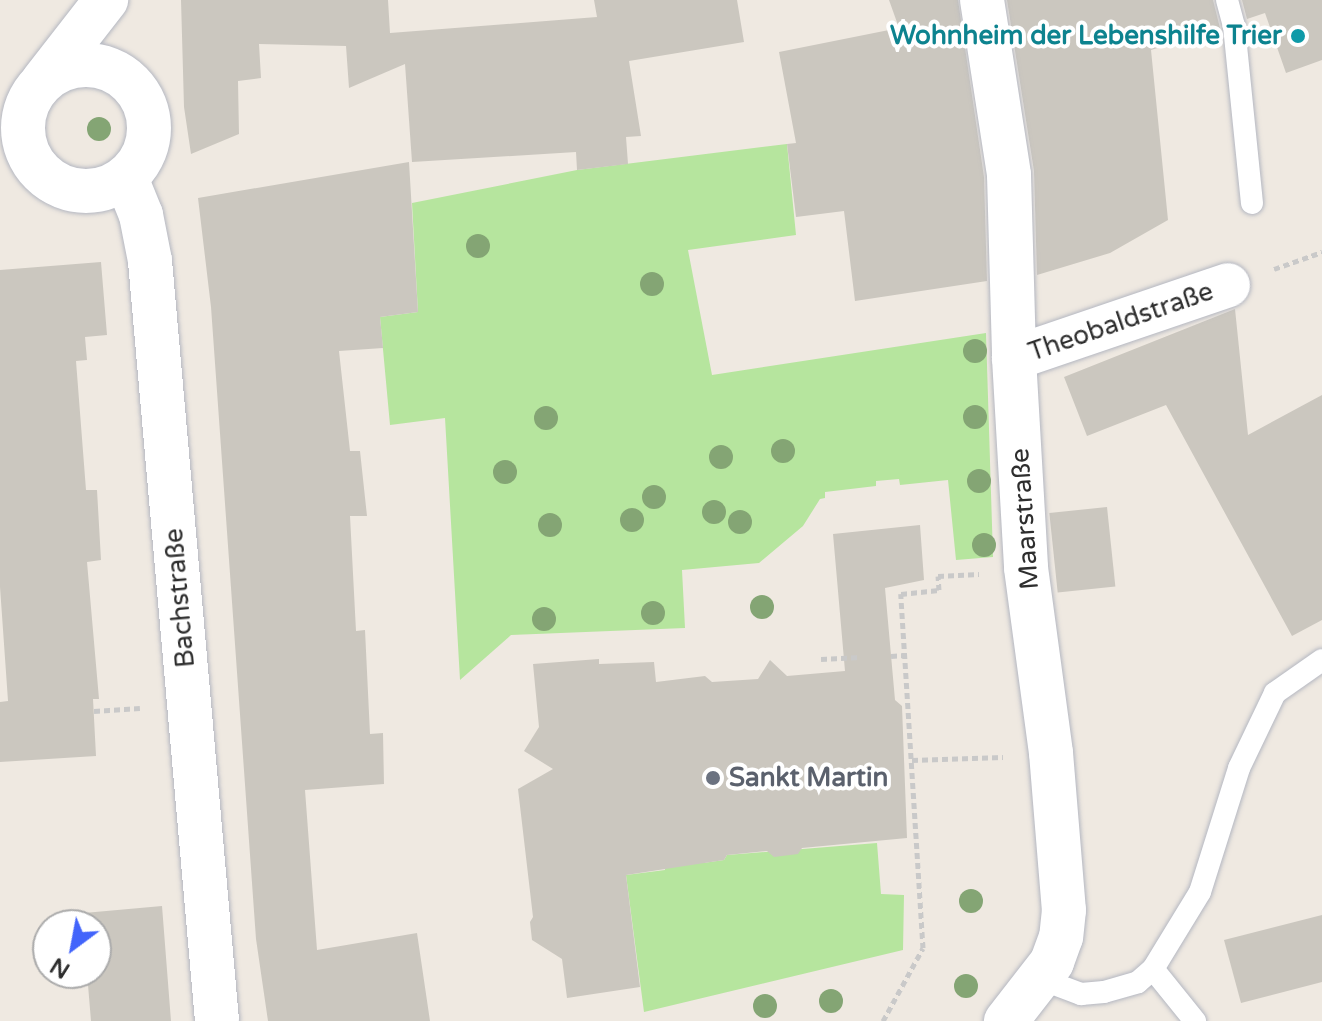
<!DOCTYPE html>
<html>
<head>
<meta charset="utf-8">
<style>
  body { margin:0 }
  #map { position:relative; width:1322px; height:1021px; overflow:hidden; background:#efe9e1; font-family:"Varela Round",sans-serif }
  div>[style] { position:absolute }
  .green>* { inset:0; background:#b6e59e }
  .building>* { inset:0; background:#cbc7bf; transform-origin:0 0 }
  .path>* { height:5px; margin-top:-2.5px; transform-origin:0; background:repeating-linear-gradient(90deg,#c9c9c9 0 6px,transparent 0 10px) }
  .roads { filter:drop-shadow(0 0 2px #b4b7c1) drop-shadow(0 0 2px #b4b7c1) }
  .service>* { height:22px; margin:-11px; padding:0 11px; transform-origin:11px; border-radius:11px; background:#fff }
  .minor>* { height:44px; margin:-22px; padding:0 22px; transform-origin:22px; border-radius:22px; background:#fff }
  .minor>.ring { margin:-22px; padding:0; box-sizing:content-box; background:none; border:44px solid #fff; border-radius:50% }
  .trees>* { width:24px; height:24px; margin:-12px; border-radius:50%; background:#84a574 }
  .dots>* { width:22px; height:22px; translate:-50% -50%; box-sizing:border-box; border:4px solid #fff; border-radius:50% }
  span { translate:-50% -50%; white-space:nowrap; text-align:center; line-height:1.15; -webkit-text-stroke:8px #fff; paint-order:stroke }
  .culture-label { font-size:26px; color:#0d838f; font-weight:700 }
  .right { translate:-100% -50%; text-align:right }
  .street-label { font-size:26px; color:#2e2e2e }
  .worship-label { font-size:26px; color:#5b616d; font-weight:700 }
  .left { translate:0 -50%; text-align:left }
  .north { position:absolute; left:32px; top:909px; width:80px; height:80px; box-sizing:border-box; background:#fff; border:2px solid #ababab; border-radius:50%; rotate:212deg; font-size:22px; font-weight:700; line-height:32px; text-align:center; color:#2e2e2e }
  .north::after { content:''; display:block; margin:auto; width:28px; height:36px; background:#4264fb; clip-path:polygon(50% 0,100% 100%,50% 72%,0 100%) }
</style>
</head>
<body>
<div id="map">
  <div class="green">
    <i style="clip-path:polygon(787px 144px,796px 235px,688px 250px,712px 375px,986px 333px,993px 557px,956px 560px,948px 480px,900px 485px,899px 479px,876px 481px,876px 486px,825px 492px,825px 498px,820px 499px,803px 526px,759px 563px,682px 570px,685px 628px,511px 635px,460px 680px,445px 418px,390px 425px,380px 317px,418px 312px,412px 203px,577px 170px)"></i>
    <i style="clip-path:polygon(877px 843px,881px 894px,904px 895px,903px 950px,644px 1012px,626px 875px,665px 870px,665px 860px,703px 863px,724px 860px,727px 855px)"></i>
  </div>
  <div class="building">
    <i style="clip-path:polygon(181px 0,388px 0,390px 33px,597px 17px,594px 0,737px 0,744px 42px,629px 61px,641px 136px,626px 137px,628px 164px,577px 170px,576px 152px,412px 162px,405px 64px,349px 88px,346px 46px,259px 44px,261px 78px,238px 81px,239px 134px,191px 154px,184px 107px)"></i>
    <i style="clip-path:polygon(889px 0,958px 0,984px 177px,987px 281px,855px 301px,844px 211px,796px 217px,787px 144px,796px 143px,779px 52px,899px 28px)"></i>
    <i style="clip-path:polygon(1007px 0,1213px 0,1220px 28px,1151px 50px,1168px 220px,1110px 253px,1037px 275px,1034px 171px)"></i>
    <i style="clip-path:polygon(1242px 0,1322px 0,1322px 60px,1286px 73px,1265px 13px,1247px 19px)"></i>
    <i style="clip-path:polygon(409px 162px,418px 312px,380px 317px,383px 348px,339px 351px,350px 451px,360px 451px,367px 516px,350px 516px,356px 631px,365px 630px,370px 734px,383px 733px,384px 784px,305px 790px,317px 950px,417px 933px,430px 1021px,268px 1021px,256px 939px,211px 307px,198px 198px)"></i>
    <i style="clip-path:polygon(101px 262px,107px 335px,85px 337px,87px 360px,76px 361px,86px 490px,97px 490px,101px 560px,87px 562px,99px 699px,93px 699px,96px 756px,0 762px,0 702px,8px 701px,0 587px,0 270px)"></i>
    <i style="clip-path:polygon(1235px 309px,1248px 435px,1322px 395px,1322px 620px,1292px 636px,1166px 405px,1087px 436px,1064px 377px)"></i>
    <i style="left:1107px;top:507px;width:80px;height:58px;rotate:84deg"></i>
    <i style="clip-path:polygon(920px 525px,924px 580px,885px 588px,895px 700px,902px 706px,907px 838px,802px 848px,798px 854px,774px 857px,767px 851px,727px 855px,724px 860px,626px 875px,640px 987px,567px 998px,562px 959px,532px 940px,530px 922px,533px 917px,518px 789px,553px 769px,524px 751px,539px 727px,533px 664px,599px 659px,599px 664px,654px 662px,656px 682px,705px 676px,712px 682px,758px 679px,770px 660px,787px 676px,845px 671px,833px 534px)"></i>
    <i style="clip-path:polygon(162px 906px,171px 1021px,91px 1021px,87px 973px,96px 973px,96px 925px,84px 925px,84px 913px)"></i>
    <i style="clip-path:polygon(1322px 915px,1322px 982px,1241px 1003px,1224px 940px)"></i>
  </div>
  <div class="path">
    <i style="left:1274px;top:269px;width:51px;rotate:-19.5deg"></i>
    <i style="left:891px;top:656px;width:14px;rotate:-4deg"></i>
    <i style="left:821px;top:659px;width:40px;rotate:-2.9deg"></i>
    <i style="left:94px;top:711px;width:46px;rotate:-3.7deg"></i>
    <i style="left:912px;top:760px;width:91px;rotate:-1.9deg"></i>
    <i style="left:883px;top:1021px;width:83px;rotate:-61.3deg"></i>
    <i style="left:923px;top:948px;width:355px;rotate:-93.6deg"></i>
    <i style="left:901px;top:594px;width:38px;rotate:-6deg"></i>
    <i style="left:939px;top:590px;width:14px;rotate:-94deg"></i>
    <i style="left:938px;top:576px;width:41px;rotate:-2.8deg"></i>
  </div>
  <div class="roads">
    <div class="service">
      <i style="left:1227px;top:0;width:27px;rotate:75deg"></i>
      <i style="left:1234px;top:26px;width:178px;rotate:84.2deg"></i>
      <i style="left:1153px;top:969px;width:67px;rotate:51.1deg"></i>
      <i style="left:1041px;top:979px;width:43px;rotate:20.6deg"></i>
      <i style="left:1081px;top:994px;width:23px;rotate:-5deg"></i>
      <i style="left:1104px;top:992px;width:35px;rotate:-16deg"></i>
      <i style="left:1138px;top:982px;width:20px;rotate:-41deg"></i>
      <i style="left:1153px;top:969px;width:90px;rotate:-58.6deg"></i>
      <i style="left:1200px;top:892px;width:130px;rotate:-72.5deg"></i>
      <i style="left:1239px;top:768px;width:83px;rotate:-64.4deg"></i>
      <i style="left:1275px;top:693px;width:57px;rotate:-35.1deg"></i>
    </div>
    <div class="minor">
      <i style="left:982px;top:0;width:177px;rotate:81.2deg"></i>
      <i style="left:1009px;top:175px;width:183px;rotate:88.4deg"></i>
      <i style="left:1014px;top:358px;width:210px;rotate:86.7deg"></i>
      <i style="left:1026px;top:568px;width:187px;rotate:82.3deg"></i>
      <i style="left:1051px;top:753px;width:158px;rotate:85.3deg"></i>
      <i style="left:1064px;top:910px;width:27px;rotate:96deg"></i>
      <i style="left:1061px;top:937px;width:27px;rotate:110deg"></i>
      <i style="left:1052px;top:962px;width:75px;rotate:127.9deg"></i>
      <i class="ring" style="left:23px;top:65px;width:82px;height:82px"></i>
      <i style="left:43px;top:81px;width:103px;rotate:-52.1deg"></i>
      <i style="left:126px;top:178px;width:40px;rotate:68deg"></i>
      <i style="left:141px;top:215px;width:47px;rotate:78.9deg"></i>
      <i style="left:150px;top:261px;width:763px;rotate:84.96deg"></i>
      <i style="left:1014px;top:358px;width:226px;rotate:-18.8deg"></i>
    </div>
  </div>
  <div class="trees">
    <i style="left:99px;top:129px"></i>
    <i style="left:478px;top:246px"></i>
    <i style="left:652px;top:284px"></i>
    <i style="left:975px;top:351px"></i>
    <i style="left:975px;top:417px"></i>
    <i style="left:546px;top:418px"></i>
    <i style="left:783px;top:451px"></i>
    <i style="left:721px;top:457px"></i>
    <i style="left:505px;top:472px"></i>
    <i style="left:979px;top:481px"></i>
    <i style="left:654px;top:497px"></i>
    <i style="left:714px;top:512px"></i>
    <i style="left:632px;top:520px"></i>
    <i style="left:740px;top:522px"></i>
    <i style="left:550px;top:525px"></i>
    <i style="left:984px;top:545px"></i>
    <i style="left:762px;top:607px"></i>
    <i style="left:653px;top:613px"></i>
    <i style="left:544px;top:619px"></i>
    <i style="left:971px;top:901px"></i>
    <i style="left:966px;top:986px"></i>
    <i style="left:831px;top:1001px"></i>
    <i style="left:765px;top:1006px"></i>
  </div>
  <div class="dots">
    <i style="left:1298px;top:36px;background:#0f9aa8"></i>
    <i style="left:713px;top:778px;background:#6b7280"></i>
  </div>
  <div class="culture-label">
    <span class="right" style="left:1282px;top:36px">Wohnheim der Lebenshilfe Trier</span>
  </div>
  <div class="street-label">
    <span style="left:1121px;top:322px;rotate:-19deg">Theobaldstraße</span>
    <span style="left:1025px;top:519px;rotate:-94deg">Maarstraße</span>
    <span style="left:180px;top:598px;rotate:-95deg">Bachstraße</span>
  </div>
  <div class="worship-label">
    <span class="left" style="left:729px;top:778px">Sankt Martin</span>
  </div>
  <div class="north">N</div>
</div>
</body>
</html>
